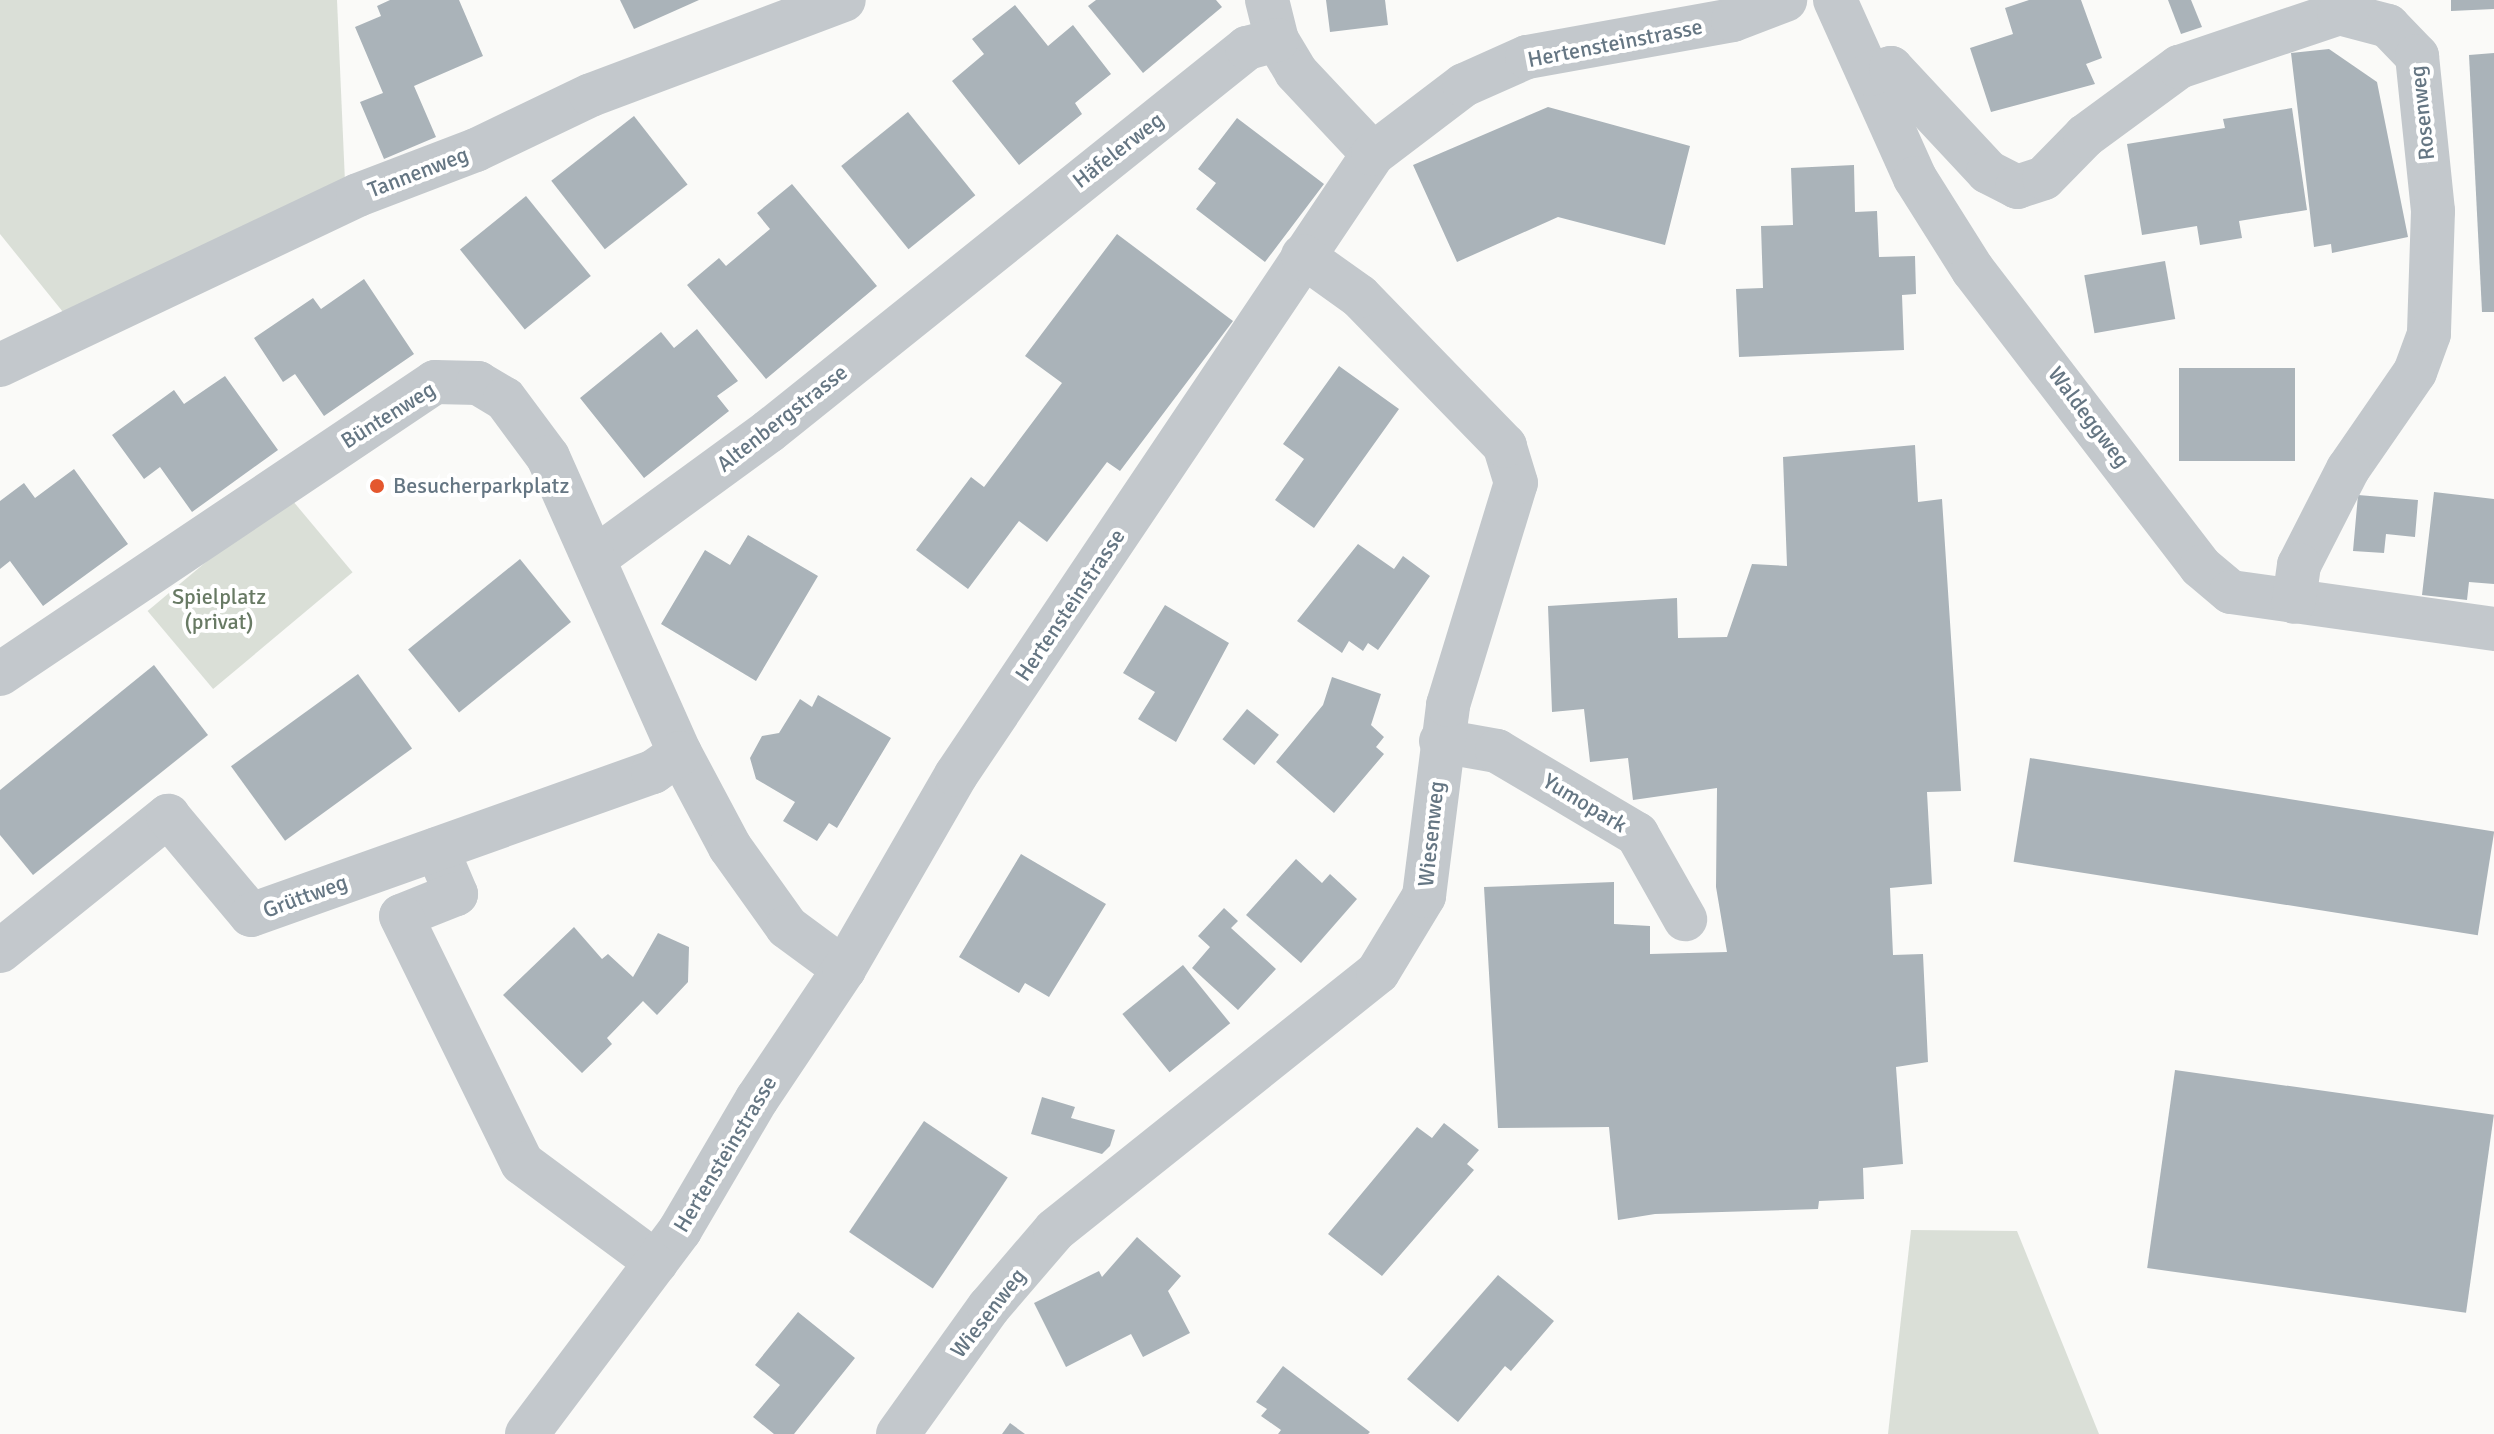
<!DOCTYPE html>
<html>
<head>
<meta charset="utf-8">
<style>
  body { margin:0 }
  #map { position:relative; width:2494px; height:1434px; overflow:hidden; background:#fafaf8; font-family:Signika,sans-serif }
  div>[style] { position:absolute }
  .green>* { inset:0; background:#dadfd7; transform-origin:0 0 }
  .building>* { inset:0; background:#aab3b9; transform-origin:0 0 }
  .minor>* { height:44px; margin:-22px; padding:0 22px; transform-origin:22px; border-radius:22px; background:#c3c8cc }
  .dots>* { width:22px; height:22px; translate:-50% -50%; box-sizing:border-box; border:4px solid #fff; border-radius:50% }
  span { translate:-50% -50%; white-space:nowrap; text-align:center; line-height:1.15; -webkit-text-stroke:8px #fff; paint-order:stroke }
  .street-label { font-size:22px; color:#657683 }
  .poi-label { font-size:22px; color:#657683 }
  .left { translate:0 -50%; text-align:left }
  .park-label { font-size:22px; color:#687a64 }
</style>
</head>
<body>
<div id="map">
  <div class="green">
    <i style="clip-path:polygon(0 0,337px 0,345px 182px,67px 317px,0 234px)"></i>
    <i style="left:287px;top:494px;width:102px;height:182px;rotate:50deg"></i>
    <i style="clip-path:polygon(1911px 1230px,2017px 1231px,2099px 1434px,1888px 1434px)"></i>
  </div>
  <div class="building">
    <i style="clip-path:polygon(390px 0,459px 0,483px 56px,414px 86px,436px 137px,384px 159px,360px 102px,383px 93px,355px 27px,381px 16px,377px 6px)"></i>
    <i style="clip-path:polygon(620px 0,699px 0,634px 29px)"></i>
    <i style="clip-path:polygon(1096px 0,1216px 0,1222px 7px,1143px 73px,1088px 6px)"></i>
    <i style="clip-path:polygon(1326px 0,1385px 0,1388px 25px,1330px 32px)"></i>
    <i style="clip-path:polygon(2029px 0,2081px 0,2102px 58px,2086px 64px,2095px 84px,1991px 112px,1970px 48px,2013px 34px,2005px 8px)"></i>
    <i style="clip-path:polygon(2168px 0,2191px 0,2202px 27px,2181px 34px)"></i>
    <i style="clip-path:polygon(2451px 0,2494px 0,2494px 9px,2451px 11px)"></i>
    <i style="clip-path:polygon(1015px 5px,1048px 46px,1073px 25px,1111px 74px,1075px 103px,1082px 114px,1019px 165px,952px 81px,984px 54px,972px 39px)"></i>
    <i style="clip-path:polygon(2329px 49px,2377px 82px,2408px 237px,2332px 253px,2331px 244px,2314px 247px,2291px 53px)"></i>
    <i style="clip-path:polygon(2494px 53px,2494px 312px,2482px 312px,2469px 55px)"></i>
    <i style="clip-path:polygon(1548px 107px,1690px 146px,1665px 245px,1558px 217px,1457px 262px,1413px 165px)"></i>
    <i style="clip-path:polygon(2292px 108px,2307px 210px,2239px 221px,2242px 238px,2200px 245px,2197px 226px,2142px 235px,2127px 144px,2225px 128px,2223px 119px)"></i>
    <i style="left:908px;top:112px;width:107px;height:86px;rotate:51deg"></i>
    <i style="left:634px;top:116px;width:87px;height:105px;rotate:52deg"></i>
    <i style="clip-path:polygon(1237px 118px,1324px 184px,1265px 262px,1196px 209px,1216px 183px,1198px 169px)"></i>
    <i style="clip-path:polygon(1854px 165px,1855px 212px,1877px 211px,1879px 257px,1915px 256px,1916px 294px,1902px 295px,1904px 350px,1739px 357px,1736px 289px,1763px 288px,1761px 226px,1793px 225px,1791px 168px)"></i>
    <i style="clip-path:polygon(792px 184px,877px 286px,766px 379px,687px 285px,719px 258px,726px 266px,770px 229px,757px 213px)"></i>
    <i style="left:526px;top:196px;width:103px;height:85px;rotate:51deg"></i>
    <i style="clip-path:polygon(1117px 234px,1233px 321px,1120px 471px,1107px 462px,1047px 542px,1019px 521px,968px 589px,916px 550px,971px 477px,984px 487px,1062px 383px,1025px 356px)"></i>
    <i style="left:2165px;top:261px;width:59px;height:82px;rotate:80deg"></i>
    <i style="clip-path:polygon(364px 279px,414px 354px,324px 416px,295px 374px,283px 382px,254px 338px,313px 298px,321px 309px)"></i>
    <i style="clip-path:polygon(697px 329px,738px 381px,717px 396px,729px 411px,644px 478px,580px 398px,661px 332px,674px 348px)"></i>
    <i style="clip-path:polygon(1339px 366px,1399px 409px,1314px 528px,1275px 500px,1304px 459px,1283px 444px)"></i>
    <i style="left:2179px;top:368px;width:116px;height:93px"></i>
    <i style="clip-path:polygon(225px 376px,278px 450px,192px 512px,160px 467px,144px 479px,112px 435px,174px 390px,184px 404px)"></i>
    <i style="clip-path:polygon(1915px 445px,1918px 502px,1942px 499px,1961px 791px,1927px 792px,1932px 884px,1890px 888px,1893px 955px,1923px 954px,1928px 1062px,1896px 1067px,1903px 1164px,1863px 1168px,1864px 1199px,1819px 1201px,1818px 1209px,1655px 1214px,1618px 1220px,1609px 1127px,1498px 1128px,1484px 887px,1614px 882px,1614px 924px,1650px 926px,1650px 954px,1727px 952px,1716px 887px,1717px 788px,1633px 800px,1628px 758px,1590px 762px,1584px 709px,1552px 712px,1548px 606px,1677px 598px,1678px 638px,1727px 637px,1752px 564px,1787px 566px,1783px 457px)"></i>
    <i style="clip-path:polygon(74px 469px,128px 544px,43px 606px,10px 561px,0 569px,0 501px,24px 483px,35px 498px)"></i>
    <i style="clip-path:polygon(2434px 492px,2494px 499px,2494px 584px,2469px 582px,2467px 600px,2422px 595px)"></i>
    <i style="clip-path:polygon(2358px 495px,2418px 500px,2415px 537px,2386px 534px,2384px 553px,2353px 551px)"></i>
    <i style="clip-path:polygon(748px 535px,818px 576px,756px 681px,661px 624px,705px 550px,730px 565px)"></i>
    <i style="clip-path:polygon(1358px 544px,1394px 569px,1403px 556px,1430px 576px,1378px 650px,1368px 643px,1363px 651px,1349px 641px,1342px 653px,1297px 621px)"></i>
    <i style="left:520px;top:559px;width:81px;height:144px;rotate:51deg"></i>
    <i style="clip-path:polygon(1165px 605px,1229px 643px,1176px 742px,1138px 719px,1155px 692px,1123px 673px)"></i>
    <i style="clip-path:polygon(154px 665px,208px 735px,33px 875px,0 835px,0 790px)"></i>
    <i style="left:358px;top:674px;width:92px;height:157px;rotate:54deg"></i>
    <i style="clip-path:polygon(1332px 677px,1381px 694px,1371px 725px,1384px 737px,1376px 747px,1384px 754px,1334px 813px,1276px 762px,1323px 705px)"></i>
    <i style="clip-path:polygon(818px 695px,891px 738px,837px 828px,829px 823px,817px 841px,783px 821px,795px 802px,756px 779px,750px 758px,762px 736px,779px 733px,800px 699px,812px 707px)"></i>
    <i style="left:1247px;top:709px;width:41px;height:39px;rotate:39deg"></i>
    <i style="left:2030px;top:758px;width:470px;height:105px;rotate:9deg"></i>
    <i style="clip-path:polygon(1021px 854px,1106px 904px,1049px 997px,1025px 983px,1019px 993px,959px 957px)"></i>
    <i style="clip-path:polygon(1296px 859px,1322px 883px,1330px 874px,1357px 899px,1301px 963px,1246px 915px)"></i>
    <i style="clip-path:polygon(1224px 908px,1238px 921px,1231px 928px,1276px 969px,1238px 1010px,1192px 968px,1210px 947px,1198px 936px)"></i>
    <i style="clip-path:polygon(574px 927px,602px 959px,608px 954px,633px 977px,658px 933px,689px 947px,688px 982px,657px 1015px,643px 1001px,607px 1038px,612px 1044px,582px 1073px,503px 995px)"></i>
    <i style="left:1183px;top:965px;width:75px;height:78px;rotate:51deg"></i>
    <i style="left:2175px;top:1070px;width:322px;height:200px;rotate:8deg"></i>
    <i style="clip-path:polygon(1042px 1097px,1075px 1107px,1071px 1118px,1115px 1130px,1110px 1146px,1102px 1154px,1031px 1134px)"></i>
    <i style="left:924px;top:1121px;width:101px;height:134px;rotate:34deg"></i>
    <i style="clip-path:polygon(1444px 1123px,1479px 1150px,1467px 1164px,1474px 1170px,1382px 1276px,1328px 1234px,1417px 1127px,1432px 1138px)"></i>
    <i style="clip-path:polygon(1137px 1237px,1181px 1276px,1168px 1291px,1190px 1333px,1143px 1357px,1131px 1334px,1066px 1367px,1034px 1303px,1099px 1271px,1102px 1277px)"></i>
    <i style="clip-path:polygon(1498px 1275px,1554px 1321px,1511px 1371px,1505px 1366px,1458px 1422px,1407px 1379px)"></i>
    <i style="clip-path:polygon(798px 1312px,855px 1358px,794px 1434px,774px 1434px,753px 1417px,780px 1385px,755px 1365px)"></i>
    <i style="clip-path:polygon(1283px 1366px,1370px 1432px,1368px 1434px,1278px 1434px,1281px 1430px,1261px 1416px,1267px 1409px,1256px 1402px)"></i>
    <i style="clip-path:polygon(1010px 1423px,1025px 1434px,1002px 1434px)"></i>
  </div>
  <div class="minor">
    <i style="left:1267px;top:0;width:41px;rotate:76deg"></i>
    <i style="left:1277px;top:40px;width:37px;rotate:59deg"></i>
    <i style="left:1296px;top:72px;width:112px;rotate:46.8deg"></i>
    <i style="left:1835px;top:0;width:195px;rotate:65.8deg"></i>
    <i style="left:1915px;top:178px;width:109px;rotate:57.8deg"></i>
    <i style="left:1973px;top:270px;width:374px;rotate:52.5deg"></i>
    <i style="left:2201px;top:567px;width:39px;rotate:40deg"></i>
    <i style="left:2231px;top:592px;width:266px;rotate:8deg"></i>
    <i style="left:1870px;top:74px;width:22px;rotate:-16deg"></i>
    <i style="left:1891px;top:68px;width:142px;rotate:47deg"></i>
    <i style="left:1988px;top:172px;width:33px;rotate:27deg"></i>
    <i style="left:2017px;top:187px;width:28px;rotate:-18deg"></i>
    <i style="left:2044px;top:178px;width:59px;rotate:-45.7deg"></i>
    <i style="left:2085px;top:136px;width:117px;rotate:-36.3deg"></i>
    <i style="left:2179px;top:67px;width:169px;rotate:-18.6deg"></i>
    <i style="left:2339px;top:13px;width:51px;rotate:14.9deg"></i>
    <i style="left:2388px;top:26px;width:42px;rotate:46deg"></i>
    <i style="left:2417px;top:56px;width:156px;rotate:84.1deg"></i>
    <i style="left:2433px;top:211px;width:123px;rotate:91.9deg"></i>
    <i style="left:2429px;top:334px;width:40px;rotate:110.2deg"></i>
    <i style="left:2415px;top:372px;width:118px;rotate:124.6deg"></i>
    <i style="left:2348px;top:469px;width:108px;rotate:117deg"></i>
    <i style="left:2299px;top:565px;width:37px;rotate:98deg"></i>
    <i style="left:0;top:365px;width:396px;rotate:-25.4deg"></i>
    <i style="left:358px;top:195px;width:126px;rotate:-20.9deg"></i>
    <i style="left:476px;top:150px;width:127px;rotate:-25.6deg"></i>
    <i style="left:591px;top:95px;width:270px;rotate:-20.6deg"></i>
    <i style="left:595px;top:558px;width:215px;rotate:-36.1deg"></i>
    <i style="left:769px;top:431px;width:613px;rotate:-38.7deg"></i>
    <i style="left:1247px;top:48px;width:31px;rotate:-15deg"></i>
    <i style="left:0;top:674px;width:524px;rotate:-33.87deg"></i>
    <i style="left:435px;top:382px;width:43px;rotate:1.3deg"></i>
    <i style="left:478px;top:383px;width:31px;rotate:31deg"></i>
    <i style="left:505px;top:399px;width:72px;rotate:53.4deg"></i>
    <i style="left:548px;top:457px;width:324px;rotate:66deg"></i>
    <i style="left:680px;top:753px;width:106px;rotate:62deg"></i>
    <i style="left:730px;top:847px;width:98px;rotate:54.5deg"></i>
    <i style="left:787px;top:927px;width:71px;rotate:36.4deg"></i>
    <i style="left:1441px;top:741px;width:57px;rotate:10.1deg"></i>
    <i style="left:1497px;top:751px;width:163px;rotate:30.7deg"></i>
    <i style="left:1637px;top:834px;width:98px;rotate:60.5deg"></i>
    <i style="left:437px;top:849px;width:49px;rotate:67.1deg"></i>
    <i style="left:456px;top:894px;width:59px;rotate:158.2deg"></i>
    <i style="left:401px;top:916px;width:275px;rotate:63.9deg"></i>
    <i style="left:522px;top:1163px;width:167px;rotate:36.5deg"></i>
    <i style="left:0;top:951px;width:216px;rotate:-38.8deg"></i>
    <i style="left:168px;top:816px;width:129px;rotate:50deg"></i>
    <i style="left:251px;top:915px;width:427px;rotate:-19.6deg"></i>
    <i style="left:653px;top:772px;width:33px;rotate:-35deg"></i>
    <i style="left:527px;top:1434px;width:255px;rotate:-53.1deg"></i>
    <i style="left:680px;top:1230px;width:152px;rotate:-59.6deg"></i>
    <i style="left:757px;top:1099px;width:156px;rotate:-56.2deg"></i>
    <i style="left:844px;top:969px;width:224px;rotate:-60deg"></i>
    <i style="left:956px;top:775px;width:748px;rotate:-56.12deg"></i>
    <i style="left:1373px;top:154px;width:114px;rotate:-37.2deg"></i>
    <i style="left:1464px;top:85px;width:69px;rotate:-24deg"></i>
    <i style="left:1527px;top:57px;width:209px;rotate:-10.2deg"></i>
    <i style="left:1733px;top:20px;width:56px;rotate:-21deg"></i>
    <i style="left:898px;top:1434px;width:156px;rotate:-54.4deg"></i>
    <i style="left:989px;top:1307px;width:101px;rotate:-49.4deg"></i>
    <i style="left:1055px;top:1230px;width:413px;rotate:-38.6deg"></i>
    <i style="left:1378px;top:972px;width:89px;rotate:-58.8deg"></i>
    <i style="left:1424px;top:896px;width:193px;rotate:-82.8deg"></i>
    <i style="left:1448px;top:705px;width:232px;rotate:-73deg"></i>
    <i style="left:1516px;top:483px;width:39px;rotate:-107deg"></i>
    <i style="left:1505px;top:446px;width:209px;rotate:-134.2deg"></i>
    <i style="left:1359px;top:296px;width:69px;rotate:-144.5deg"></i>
  </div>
  <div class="dots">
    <i style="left:377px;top:486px;background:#e4572e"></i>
  </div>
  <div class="street-label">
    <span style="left:1615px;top:43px;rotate:-11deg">Hertensteinstrasse</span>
    <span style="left:2422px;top:113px;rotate:-96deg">Rosenweg</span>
    <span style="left:1118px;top:150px;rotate:-38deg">Häfelerweg</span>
    <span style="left:418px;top:172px;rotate:-21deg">Tannenweg</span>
    <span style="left:388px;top:415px;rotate:-32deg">Büntenweg</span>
    <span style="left:2089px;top:417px;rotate:53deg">Waldeggweg</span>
    <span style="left:782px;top:418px;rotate:-38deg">Altenbergstrasse</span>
    <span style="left:1070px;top:605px;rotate:-56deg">Hertensteinstrasse</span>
    <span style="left:1585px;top:803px;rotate:31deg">Yumopark</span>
    <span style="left:1431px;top:834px;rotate:-84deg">Wiesenweg</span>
    <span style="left:305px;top:896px;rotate:-20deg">Grüttweg</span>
    <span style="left:725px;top:1154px;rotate:-59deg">Hertensteinstrasse</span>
    <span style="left:988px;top:1313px;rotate:-52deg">Wiesenweg</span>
  </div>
  <div class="poi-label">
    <span class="left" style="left:393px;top:486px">Besucherparkplatz</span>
  </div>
  <div class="park-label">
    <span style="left:219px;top:609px">Spielplatz<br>(privat)</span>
  </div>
</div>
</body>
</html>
